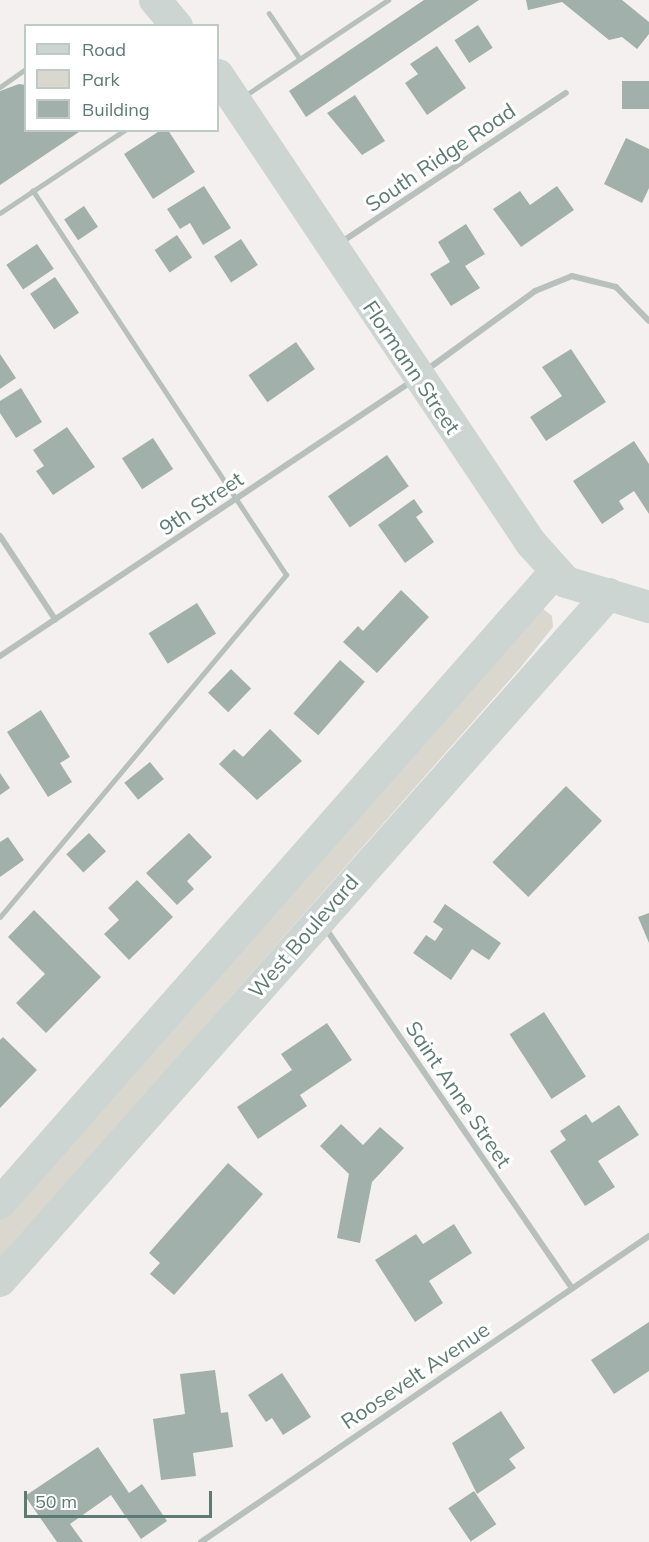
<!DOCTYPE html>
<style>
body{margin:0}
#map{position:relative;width:649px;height:1542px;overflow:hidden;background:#f4f0ef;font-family:Mulish,sans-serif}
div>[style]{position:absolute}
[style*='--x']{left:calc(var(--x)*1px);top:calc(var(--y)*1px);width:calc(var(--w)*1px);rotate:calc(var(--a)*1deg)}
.green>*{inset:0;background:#d9d7ce}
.building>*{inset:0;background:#a1b0ab;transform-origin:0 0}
.lane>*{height:4.5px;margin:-2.25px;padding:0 2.25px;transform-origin:2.25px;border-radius:2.25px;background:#b7c0bd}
.street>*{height:6px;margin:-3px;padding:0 3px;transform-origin:3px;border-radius:3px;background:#b7c0bd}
.secondary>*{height:32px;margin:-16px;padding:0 16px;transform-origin:16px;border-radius:16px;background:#ccd5d2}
span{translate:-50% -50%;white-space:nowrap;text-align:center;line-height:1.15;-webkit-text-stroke:6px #fff;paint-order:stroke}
.street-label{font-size:21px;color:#5e7b73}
.legend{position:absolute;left:24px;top:24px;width:195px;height:108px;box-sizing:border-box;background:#fff;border:2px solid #bfcac7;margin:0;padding:8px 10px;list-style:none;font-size:18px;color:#5e7b73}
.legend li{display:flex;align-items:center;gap:12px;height:30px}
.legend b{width:30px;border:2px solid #bfcac7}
.scale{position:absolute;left:24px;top:1491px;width:188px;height:27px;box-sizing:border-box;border:3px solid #5e7b73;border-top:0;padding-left:8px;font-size:18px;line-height:21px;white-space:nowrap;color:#5e7b73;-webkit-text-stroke:4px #fff;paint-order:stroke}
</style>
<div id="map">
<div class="green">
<div style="clip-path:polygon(542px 608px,552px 616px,553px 627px,521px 667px,0 1259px,0 1215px)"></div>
</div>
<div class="building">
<div style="clip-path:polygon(424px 0,479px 0,306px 117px,289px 91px)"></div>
<div style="clip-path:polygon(526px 0,622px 0,649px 22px,649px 34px,637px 49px,622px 37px,609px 40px,562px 2px,528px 10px)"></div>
<div style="left:478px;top:25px;width:27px;height:28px;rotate:57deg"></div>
<div style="clip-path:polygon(437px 46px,466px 88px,427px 115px,405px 83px,418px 74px,410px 64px)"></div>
<div style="left:622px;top:81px;width:27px;height:28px"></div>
<div style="clip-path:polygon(19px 84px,26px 85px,26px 130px,82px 130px,0 185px,0 91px)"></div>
<div style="clip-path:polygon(355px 95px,385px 141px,362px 155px,327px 113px)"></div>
<div style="clip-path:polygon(161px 130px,168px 130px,195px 172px,153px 199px,124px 154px)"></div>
<div style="clip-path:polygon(626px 138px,649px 149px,649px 188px,642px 203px,604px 184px)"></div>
<div style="clip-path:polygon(204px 186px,231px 228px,203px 245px,190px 223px,180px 229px,167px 209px)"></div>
<div style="clip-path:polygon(557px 186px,574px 210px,521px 247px,493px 209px,520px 191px,530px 205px)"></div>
<div style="left:84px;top:206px;width:25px;height:24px;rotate:56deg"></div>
<div style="clip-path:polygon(466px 224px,485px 254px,465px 266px,480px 288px,451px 306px,430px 274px,450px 262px,438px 242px)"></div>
<div style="left:177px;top:235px;width:27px;height:27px;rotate:56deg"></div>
<div style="left:241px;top:239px;width:31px;height:32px;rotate:57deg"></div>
<div style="left:37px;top:244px;width:30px;height:37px;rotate:56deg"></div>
<div style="left:55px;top:277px;width:43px;height:30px;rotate:56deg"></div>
<div style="left:296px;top:342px;width:33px;height:58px;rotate:55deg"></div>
<div style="clip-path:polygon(571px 349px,606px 402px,546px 441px,530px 417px,562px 396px,542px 367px)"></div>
<div style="clip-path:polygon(0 354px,16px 378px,0 389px)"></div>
<div style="clip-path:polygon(21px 388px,42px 422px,16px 438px,0 413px,0 401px)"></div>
<div style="clip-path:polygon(67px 427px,95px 467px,53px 495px,36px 471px,44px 466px,33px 450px)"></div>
<div style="left:153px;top:438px;width:37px;height:37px;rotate:57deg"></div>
<div style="clip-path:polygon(634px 441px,649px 464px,649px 514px,634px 491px,619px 501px,624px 509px,602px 524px,573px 481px)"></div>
<div style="left:387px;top:455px;width:38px;height:72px;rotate:55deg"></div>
<div style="clip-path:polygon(414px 499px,423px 512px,416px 517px,434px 542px,405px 563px,378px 525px)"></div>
<div style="clip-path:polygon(401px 590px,429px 617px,377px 673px,343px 642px,358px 626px,363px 631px)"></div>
<div style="left:197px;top:603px;width:36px;height:57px;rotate:58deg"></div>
<div style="left:340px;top:660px;width:33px;height:71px;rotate:41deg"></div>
<div style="left:231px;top:669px;width:28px;height:33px;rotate:44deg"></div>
<div style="clip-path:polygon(41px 710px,70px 757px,60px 763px,72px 782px,48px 797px,7px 732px)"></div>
<div style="clip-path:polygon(270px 729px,302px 761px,257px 800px,219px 764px,234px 749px,243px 757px)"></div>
<div style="left:150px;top:762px;width:22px;height:33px;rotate:51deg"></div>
<div style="clip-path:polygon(0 773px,10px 788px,0 795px)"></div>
<div style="left:566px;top:786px;width:50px;height:106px;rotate:44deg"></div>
<div style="left:89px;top:833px;width:25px;height:31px;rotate:47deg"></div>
<div style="clip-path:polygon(189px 833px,212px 857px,187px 881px,194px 889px,177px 905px,146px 873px)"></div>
<div style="clip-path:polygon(8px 837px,24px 860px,0 877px,0 842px)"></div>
<div style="clip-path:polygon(137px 880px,173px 917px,129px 960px,104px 934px,119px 920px,108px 908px)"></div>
<div style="clip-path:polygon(445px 904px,501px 943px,489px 960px,472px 949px,451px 980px,413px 953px,426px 935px,435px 941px,443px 929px,433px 922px)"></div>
<div style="clip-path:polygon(34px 910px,101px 977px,46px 1033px,16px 1003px,45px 974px,8px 937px)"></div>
<div style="clip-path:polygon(649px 913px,649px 943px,638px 917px)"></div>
<div style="left:544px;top:1012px;width:77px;height:41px;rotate:57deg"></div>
<div style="clip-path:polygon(327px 1023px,352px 1060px,300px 1095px,307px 1106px,258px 1139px,237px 1107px,292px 1070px,281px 1054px)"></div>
<div style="clip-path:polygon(3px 1037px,37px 1070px,0 1108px,0 1040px)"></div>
<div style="clip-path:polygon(619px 1105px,639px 1135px,598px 1161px,615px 1187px,585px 1206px,550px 1151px,566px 1140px,560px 1131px,586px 1114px,592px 1123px)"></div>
<div style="clip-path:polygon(341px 1124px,363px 1145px,380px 1127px,404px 1148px,372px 1182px,360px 1243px,337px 1238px,349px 1174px,320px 1146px)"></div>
<div style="clip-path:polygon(228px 1163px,263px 1194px,174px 1295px,150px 1274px,160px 1263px,149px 1253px)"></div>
<div style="clip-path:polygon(454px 1224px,472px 1253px,429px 1281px,443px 1303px,415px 1322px,375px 1260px,416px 1234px,423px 1244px)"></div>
<div style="clip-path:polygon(649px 1322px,649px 1371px,614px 1394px,591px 1360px)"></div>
<div style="clip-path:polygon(215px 1370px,221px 1413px,228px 1412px,233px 1447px,193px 1453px,196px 1476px,161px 1480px,153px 1419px,185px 1414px,180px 1374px)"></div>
<div style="clip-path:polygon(282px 1373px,311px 1417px,283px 1435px,272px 1418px,266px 1422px,248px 1395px)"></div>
<div style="clip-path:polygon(501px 1411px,525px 1448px,509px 1459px,516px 1468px,477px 1494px,452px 1443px)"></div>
<div style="clip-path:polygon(98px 1447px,129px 1493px,142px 1484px,167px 1521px,141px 1539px,111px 1495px,70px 1524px,83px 1542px,57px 1542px,25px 1496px)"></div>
<div style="left:474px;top:1491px;width:40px;height:31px;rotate:56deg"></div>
</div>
<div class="lane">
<div style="--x:269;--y:13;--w:55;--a:56"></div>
<div style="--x:90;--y:26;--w:4;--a:0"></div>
<div style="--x:0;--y:87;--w:32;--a:-35"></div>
<div style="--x:246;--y:95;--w:171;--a:-33.8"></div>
<div style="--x:0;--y:213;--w:150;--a:-33.6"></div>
<div style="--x:0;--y:917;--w:446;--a:-50.1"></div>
<div style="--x:286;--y:575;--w:460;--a:-123.4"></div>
</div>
<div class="street">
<div style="--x:340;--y:243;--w:271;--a:-33.6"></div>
<div style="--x:425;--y:371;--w:136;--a:-36"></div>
<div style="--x:535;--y:291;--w:40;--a:-22"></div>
<div style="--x:572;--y:276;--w:45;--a:14"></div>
<div style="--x:616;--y:287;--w:47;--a:45.9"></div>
<div style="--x:0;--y:536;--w:100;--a:56.5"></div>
<div style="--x:0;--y:656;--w:495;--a:-33.7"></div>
<div style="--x:326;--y:929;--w:435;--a:55.6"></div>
<div style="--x:201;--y:1542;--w:543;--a:-34.33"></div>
</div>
<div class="secondary">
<div style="--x:155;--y:0;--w:34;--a:50"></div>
<div style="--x:218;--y:75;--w:563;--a:56.23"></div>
<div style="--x:531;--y:543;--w:52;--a:48.1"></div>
<div style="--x:566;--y:582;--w:87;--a:16.8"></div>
<div style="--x:0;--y:1203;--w:840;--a:-48.67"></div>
<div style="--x:0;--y:1281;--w:918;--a:-48.44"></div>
</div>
<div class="street-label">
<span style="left:440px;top:157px;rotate:-34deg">South Ridge Road</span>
<span style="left:412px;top:367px;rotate:56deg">Flormann Street</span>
<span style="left:201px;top:503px;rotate:-34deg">9th Street</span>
<span style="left:303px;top:936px;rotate:-49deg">West Boulevard</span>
<span style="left:459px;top:1094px;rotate:56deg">Saint Anne Street</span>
<span style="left:415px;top:1375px;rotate:-34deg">Roosevelt Avenue</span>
</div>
<ul class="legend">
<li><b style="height:8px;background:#ccd5d2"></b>Road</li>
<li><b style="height:16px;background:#d9d7ce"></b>Park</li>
<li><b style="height:16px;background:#a1b0ab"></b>Building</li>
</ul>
<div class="scale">50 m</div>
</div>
